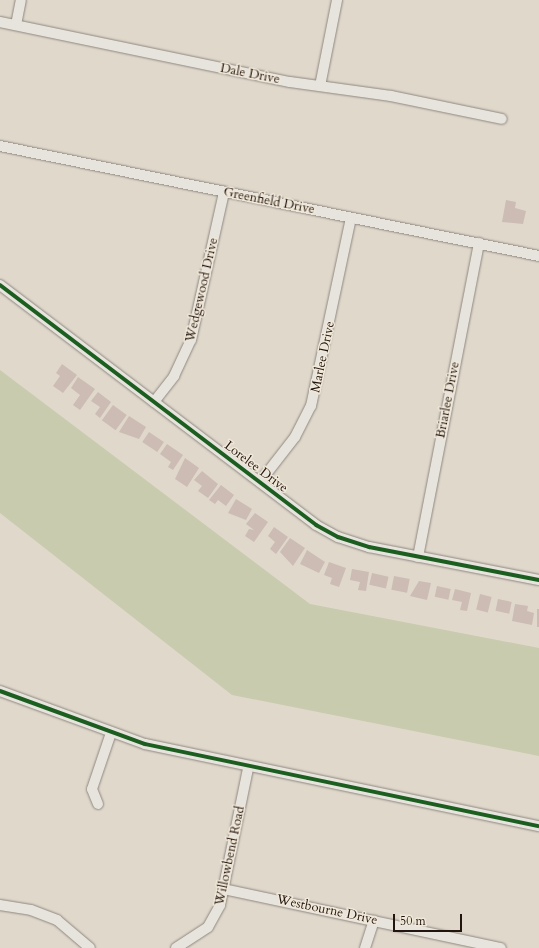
<!DOCTYPE html>
<style>
body{margin:0}
#map{position:relative;width:539px;height:948px;overflow:hidden;background:#e0d8cb;font-family:Cardo,serif}
div>[style]{position:absolute}
[style*='--x']{left:calc(var(--x)*1px);top:calc(var(--y)*1px);width:calc(var(--w)*1px);rotate:calc(var(--a)*1deg)}
.green>*{inset:0;background:#c8cbad}
.building>*{inset:0;background:#ccbcb4;transform-origin:0 0}
.roads{filter:drop-shadow(0 0 1px #8f8880) drop-shadow(0 0 1px #8f8880)}
.street>*{height:10px;margin:-5px;padding:0 5px;transform-origin:5px;border-radius:5px;background:#e7e3dd}
.cycleway>*{height:4px;margin:-2px;padding:0 2px;transform-origin:2px;border-radius:2px;background:#1b5e20}
span{translate:-50% -50%;white-space:nowrap;text-align:center;line-height:1.15;-webkit-text-stroke:3px #f0e8d8;paint-order:stroke}
.street-label{font-size:13px;color:#22140e}
.scale{position:absolute;left:393px;top:914px;width:69px;height:18px;box-sizing:border-box;border:2px solid #22140e;border-top:0;padding-left:5px;font-size:12px;line-height:14px;white-space:nowrap;color:#22140e;-webkit-text-stroke:3px #f0e8d8;paint-order:stroke}
</style>
<div id="map">
<div class="green">
<div style="clip-path:polygon(0 370px,310px 604px,539px 648px,539px 756px,232px 695px,0 513px)"></div>
</div>
<div class="building">
<div style="clip-path:polygon(506px 200px,516px 202px,515px 208px,526px 211px,523px 224px,502px 222px)"></div>
<div style="clip-path:polygon(62px 364px,77px 375px,63px 393px,53px 386px,60px 376px,56px 373px)"></div>
<div style="clip-path:polygon(78px 377px,95px 389px,80px 410px,73px 405px,80px 395px,71px 388px)"></div>
<div style="clip-path:polygon(98px 392px,111px 402px,100px 418px,95px 414px,100px 407px,91px 401px)"></div>
<div style="left:113px;top:405px;width:17px;height:19px;rotate:36deg"></div>
<div style="clip-path:polygon(129px 416px,146px 427px,139px 439px,119px 432px)"></div>
<div style="left:149px;top:432px;width:18px;height:12px;rotate:34deg"></div>
<div style="clip-path:polygon(167px 444px,183px 455px,173px 470px,168px 467px,171px 462px,160px 454px)"></div>
<div style="clip-path:polygon(185px 458px,199px 468px,187px 487px,175px 479px)"></div>
<div style="clip-path:polygon(202px 471px,218px 484px,208px 498px,198px 491px,202px 486px,194px 480px)"></div>
<div style="clip-path:polygon(221px 485px,234px 495px,226px 506px,218px 500px,215px 504px,209px 500px)"></div>
<div style="clip-path:polygon(236px 499px,252px 509px,246px 520px,228px 513px)"></div>
<div style="clip-path:polygon(255px 513px,268px 522px,254px 542px,245px 536px,249px 529px,254px 530px,246px 524px)"></div>
<div style="clip-path:polygon(274px 527px,288px 537px,276px 554px,270px 549px,275px 542px,268px 536px)"></div>
<div style="clip-path:polygon(290px 538px,305px 548px,293px 566px,280px 552px)"></div>
<div style="clip-path:polygon(307px 550px,325px 562px,319px 573px,300px 564px)"></div>
<div style="clip-path:polygon(329px 562px,346px 568px,339px 587px,330px 584px,332px 578px,324px 575px)"></div>
<div style="clip-path:polygon(352px 569px,369px 572px,366px 591px,358px 590px,360px 582px,350px 580px)"></div>
<div style="left:372px;top:573px;width:17px;height:12px;rotate:13deg"></div>
<div style="left:394px;top:576px;width:16px;height:14px;rotate:11deg"></div>
<div style="clip-path:polygon(419px 581px,431px 583px,427px 600px,410px 596px)"></div>
<div style="left:437px;top:586px;width:14px;height:11px;rotate:12deg"></div>
<div style="clip-path:polygon(455px 589px,471px 593px,467px 611px,460px 610px,462px 602px,452px 600px)"></div>
<div style="left:480px;top:594px;width:12px;height:16px;rotate:14deg"></div>
<div style="left:498px;top:599px;width:14px;height:12px;rotate:12deg"></div>
<div style="clip-path:polygon(515px 604px,528px 606px,527px 611px,534px 613px,532px 625px,512px 621px)"></div>
<div style="left:537px;top:609px;width:2px;height:18px"></div>
</div>
<div class="roads">
<div class="street">
<div style="--x:0;--y:22;--w:296;--a:11.7"></div>
<div style="--x:290;--y:82;--w:102;--a:7.9"></div>
<div style="--x:391;--y:96;--w:113;--a:11.7"></div>
<div style="--x:16;--y:25;--w:25;--a:-79"></div>
<div style="--x:320;--y:86;--w:88;--a:-78.8"></div>
<div style="--x:0;--y:146;--w:550;--a:11.53"></div>
<div style="--x:0;--y:285;--w:397;--a:37.2"></div>
<div style="--x:316;--y:525;--w:25;--a:29"></div>
<div style="--x:338;--y:537;--w:33;--a:18"></div>
<div style="--x:369;--y:547;--w:173;--a:11"></div>
<div style="--x:154;--y:402;--w:33;--a:-52"></div>
<div style="--x:174;--y:376;--w:40;--a:-65"></div>
<div style="--x:191;--y:340;--w:152;--a:-77.4"></div>
<div style="--x:260;--y:482;--w:57;--a:-52.1"></div>
<div style="--x:295;--y:437;--w:35;--a:-63"></div>
<div style="--x:311;--y:406;--w:192;--a:-78"></div>
<div style="--x:418;--y:557;--w:320;--a:-79"></div>
<div style="--x:0;--y:691;--w:154;--a:20.1"></div>
<div style="--x:145;--y:744;--w:402;--a:11.8"></div>
<div style="--x:98;--y:804;--w:16;--a:-112"></div>
<div style="--x:92;--y:789;--w:59;--a:-71.3"></div>
<div style="--x:223;--y:889;--w:284;--a:12"></div>
<div style="--x:0;--y:905;--w:31;--a:9"></div>
<div style="--x:31;--y:910;--w:28;--a:21"></div>
<div style="--x:57;--y:920;--w:43;--a:40.3"></div>
<div style="--x:176;--y:948;--w:38;--a:-33"></div>
<div style="--x:208;--y:927;--w:25;--a:-61"></div>
<div style="--x:220;--y:905;--w:140;--a:-78.4"></div>
<div style="--x:365;--y:948;--w:29;--a:-72"></div>
</div>
</div>
<div class="cycleway">
<div style="--x:0;--y:285;--w:397;--a:37.2"></div>
<div style="--x:316;--y:525;--w:25;--a:29"></div>
<div style="--x:338;--y:537;--w:33;--a:18"></div>
<div style="--x:369;--y:547;--w:173;--a:11"></div>
<div style="--x:0;--y:691;--w:154;--a:20.1"></div>
<div style="--x:145;--y:744;--w:402;--a:11.8"></div>
</div>
<div class="street-label">
<span style="left:250px;top:74px;rotate:11deg">Dale Drive</span>
<span style="left:269px;top:201px;rotate:11deg">Greenfield Drive</span>
<span style="left:202px;top:290px;rotate:-77deg">Wedgewood Drive</span>
<span style="left:323px;top:357px;rotate:-78deg">Marlee Drive</span>
<span style="left:448px;top:400px;rotate:-79deg">Briarlee Drive</span>
<span style="left:256px;top:467px;rotate:37deg">Lorelee Drive</span>
<span style="left:230px;top:856px;rotate:-78deg">Willowbend Road</span>
<span style="left:327px;top:910px;rotate:12deg">Westbourne Drive</span>
</div>
<div class="scale">50 m</div>
</div>
